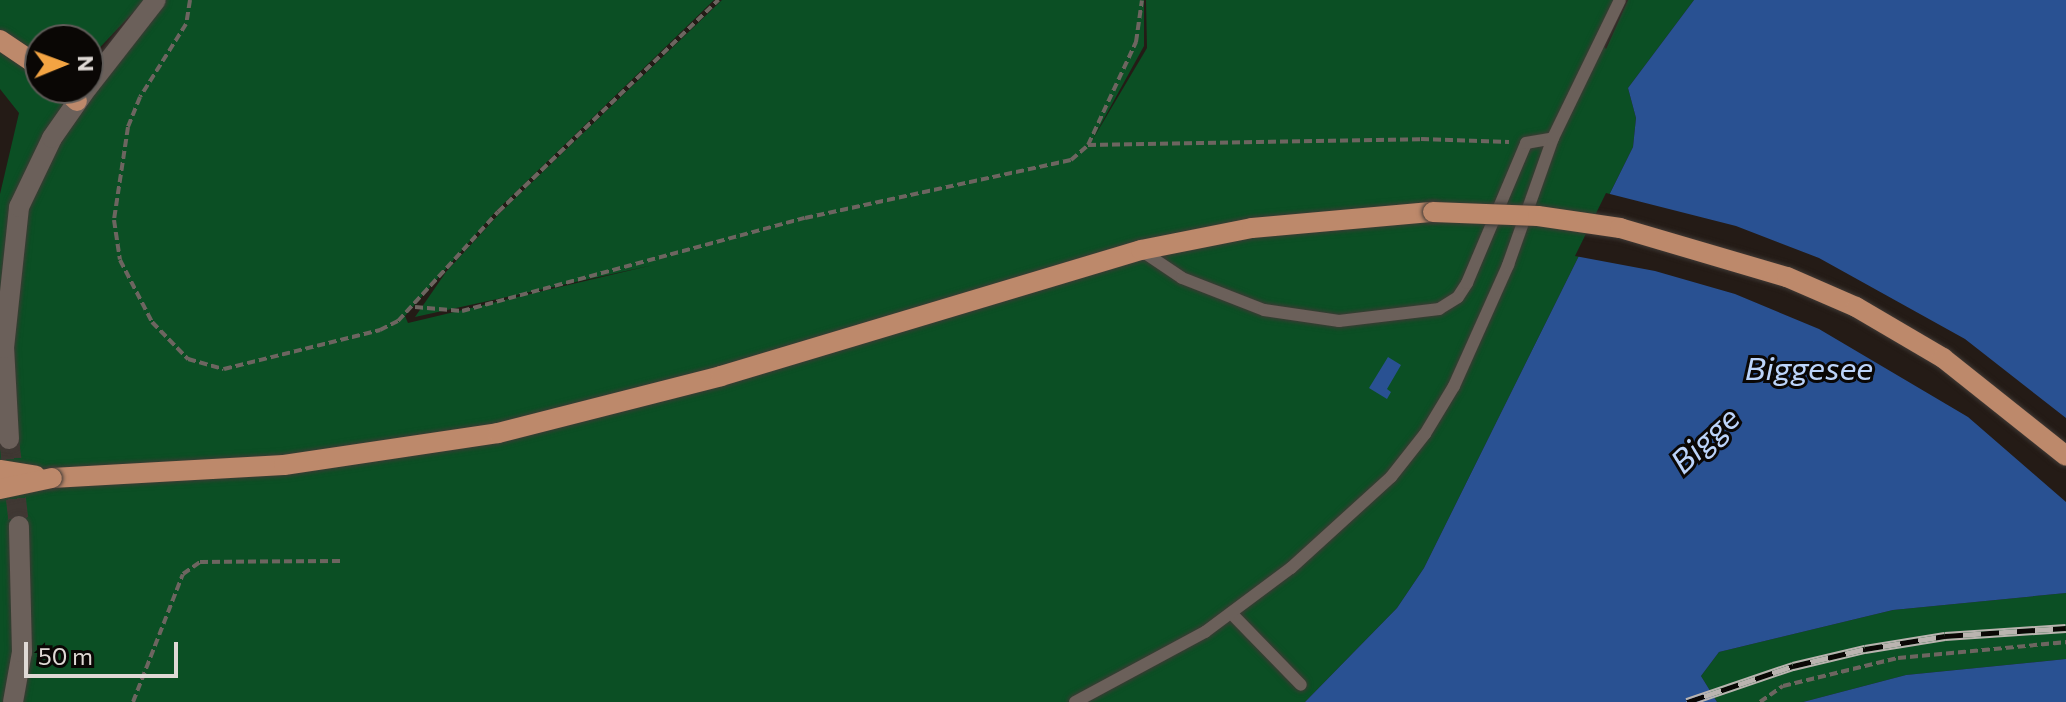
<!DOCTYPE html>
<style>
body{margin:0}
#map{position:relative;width:2066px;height:702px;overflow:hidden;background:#241b16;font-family:Commissioner,sans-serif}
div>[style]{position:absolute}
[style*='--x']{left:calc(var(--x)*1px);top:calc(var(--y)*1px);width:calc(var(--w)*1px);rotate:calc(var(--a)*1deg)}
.green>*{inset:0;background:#0b4f24}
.water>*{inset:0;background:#295192}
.pier>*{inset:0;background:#241b16}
.street-tunnel>*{height:20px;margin-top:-10px;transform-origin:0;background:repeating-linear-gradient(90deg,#403833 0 20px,transparent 0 30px)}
.path>*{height:4px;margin-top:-2px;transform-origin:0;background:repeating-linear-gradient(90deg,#6d6560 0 8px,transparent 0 12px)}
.roads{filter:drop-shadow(0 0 2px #3f3935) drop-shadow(0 0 2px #3f3935)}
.lane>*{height:12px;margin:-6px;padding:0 6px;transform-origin:6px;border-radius:6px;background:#6b605a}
.street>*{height:20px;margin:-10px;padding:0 10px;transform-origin:10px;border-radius:10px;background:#6b605a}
.primary>*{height:20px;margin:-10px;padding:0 10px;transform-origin:10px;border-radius:10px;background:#bd896b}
.rail>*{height:9px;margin-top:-4.5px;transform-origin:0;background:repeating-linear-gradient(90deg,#0a0705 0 18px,#bab4b0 0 36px);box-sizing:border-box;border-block:2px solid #bab4b0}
.bridges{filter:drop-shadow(0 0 2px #3f3935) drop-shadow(0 0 2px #3f3935)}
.primary-bridge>*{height:20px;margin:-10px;padding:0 10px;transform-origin:10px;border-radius:10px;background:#bd896b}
span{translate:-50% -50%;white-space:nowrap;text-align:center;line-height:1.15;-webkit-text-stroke:6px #0a0705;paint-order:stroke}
.water-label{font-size:32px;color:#bcd4fa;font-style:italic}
.north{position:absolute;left:24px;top:24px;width:80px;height:80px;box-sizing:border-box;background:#0a0705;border:2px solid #5f5b58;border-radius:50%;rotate:89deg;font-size:22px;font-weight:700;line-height:32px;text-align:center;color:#dfd9d5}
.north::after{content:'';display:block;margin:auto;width:28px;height:36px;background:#f3a443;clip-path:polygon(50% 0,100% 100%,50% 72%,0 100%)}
.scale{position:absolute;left:24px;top:642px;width:154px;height:36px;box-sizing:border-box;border:4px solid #dfd9d5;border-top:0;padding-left:10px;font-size:24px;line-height:28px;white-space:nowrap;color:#dfd9d5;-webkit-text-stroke:6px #0a0705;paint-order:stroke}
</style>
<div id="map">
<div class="green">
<div style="clip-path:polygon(0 0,145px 0,88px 60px,88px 40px,40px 40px,40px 88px,69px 88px,78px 96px,165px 0,714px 0,496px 211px,405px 316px,408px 323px,653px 265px,415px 317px,446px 272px,500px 213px,722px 0,1144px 0,1144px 46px,1090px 144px,1147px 48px,1146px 0,1618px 0,1601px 43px,1606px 49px,1628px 0,1694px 0,1628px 88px,1636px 118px,1633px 147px,1424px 568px,1397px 608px,1305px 702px,0 702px,0 194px,19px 113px,0 89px)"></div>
<div style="clip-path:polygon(2066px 593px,2066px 659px,1906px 675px,1803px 702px,1717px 702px,1701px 676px,1719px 652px,1893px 610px)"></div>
</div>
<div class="water">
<div style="clip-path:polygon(1694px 0,2066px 0,2066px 593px,1893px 610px,1719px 652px,1701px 676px,1717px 702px,1305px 702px,1397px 608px,1424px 568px,1633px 147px,1636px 118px,1628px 88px)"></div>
<div style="clip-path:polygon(1388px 357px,1401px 365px,1387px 389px,1391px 392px,1387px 399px,1369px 388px)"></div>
<div style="clip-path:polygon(2066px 659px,2066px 702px,1803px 702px,1906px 675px)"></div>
</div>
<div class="pier">
<div style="clip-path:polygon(1606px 193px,1736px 226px,1819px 258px,1965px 339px,2066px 418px,2066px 502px,1968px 417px,1819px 329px,1735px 294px,1655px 271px,1575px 256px)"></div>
</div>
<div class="street-tunnel">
<div style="--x:9;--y:439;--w:88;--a:83.4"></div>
</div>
<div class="path">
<div style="--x:190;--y:0;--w:24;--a:99"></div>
<div style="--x:186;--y:24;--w:86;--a:122.2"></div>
<div style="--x:140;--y:97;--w:32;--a:112"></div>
<div style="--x:128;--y:127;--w:94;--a:98.6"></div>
<div style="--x:114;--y:220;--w:40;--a:81.5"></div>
<div style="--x:120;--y:260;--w:70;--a:62.7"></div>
<div style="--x:152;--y:322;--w:52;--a:45.8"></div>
<div style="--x:188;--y:359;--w:37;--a:16"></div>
<div style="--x:224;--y:369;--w:161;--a:-14"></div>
<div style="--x:380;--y:330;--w:20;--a:-27"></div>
<div style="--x:398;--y:321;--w:148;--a:-47.5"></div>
<div style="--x:498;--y:212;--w:306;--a:-43.9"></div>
<div style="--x:1088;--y:145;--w:333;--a:-1"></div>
<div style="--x:1421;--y:139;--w:88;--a:2"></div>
<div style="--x:415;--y:307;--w:47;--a:4.9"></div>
<div style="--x:462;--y:311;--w:355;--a:-15.2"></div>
<div style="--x:805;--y:218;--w:272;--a:-12.3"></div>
<div style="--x:1071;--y:160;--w:23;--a:-41"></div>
<div style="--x:1088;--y:145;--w:114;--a:-65"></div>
<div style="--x:1136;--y:42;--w:42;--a:-81.9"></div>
<div style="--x:133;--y:702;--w:137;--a:-68.7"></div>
<div style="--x:183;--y:574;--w:21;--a:-35"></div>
<div style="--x:200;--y:562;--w:142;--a:-0.4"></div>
<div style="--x:1760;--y:702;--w:28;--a:-35"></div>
<div style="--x:1783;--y:686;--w:118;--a:-13.7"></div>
<div style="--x:1898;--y:658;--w:169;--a:-5.4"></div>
</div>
<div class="roads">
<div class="lane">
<div style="--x:1142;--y:251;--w:48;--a:34"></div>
<div style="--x:1182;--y:278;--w:88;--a:21.3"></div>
<div style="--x:1264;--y:310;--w:76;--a:8.3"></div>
<div style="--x:1339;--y:321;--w:101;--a:-6.8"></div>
<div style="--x:1439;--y:309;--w:22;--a:-32"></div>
<div style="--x:1458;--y:297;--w:17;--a:-57"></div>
<div style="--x:1467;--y:283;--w:152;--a:-67.1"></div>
<div style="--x:1526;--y:143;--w:27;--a:-10"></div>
<div style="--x:1231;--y:613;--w:100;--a:45.8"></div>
<div style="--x:1075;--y:702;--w:148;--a:-28.3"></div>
<div style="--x:1205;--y:632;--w:107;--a:-36.7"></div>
<div style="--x:1291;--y:568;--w:135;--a:-42.3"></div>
<div style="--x:1391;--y:477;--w:55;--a:-51.7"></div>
<div style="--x:1425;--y:434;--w:56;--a:-58.9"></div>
<div style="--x:1454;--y:386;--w:133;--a:-65.9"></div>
<div style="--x:1508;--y:265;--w:135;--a:-70.5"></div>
<div style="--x:1553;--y:138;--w:153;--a:-64.1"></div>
</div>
<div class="street">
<div style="--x:88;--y:87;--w:110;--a:-52"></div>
<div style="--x:9;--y:439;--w:91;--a:-93.1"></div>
<div style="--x:4;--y:348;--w:142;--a:-83.9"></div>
<div style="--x:19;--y:207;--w:76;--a:-64.4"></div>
<div style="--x:52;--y:138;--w:61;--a:-55"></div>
<div style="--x:13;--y:702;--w:51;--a:-79.8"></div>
<div style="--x:22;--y:652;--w:126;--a:-91.4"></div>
</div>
<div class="primary">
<div style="--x:0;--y:40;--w:48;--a:34"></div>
<div style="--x:63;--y:88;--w:19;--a:43"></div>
<div style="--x:52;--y:478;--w:232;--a:-3.2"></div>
<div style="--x:284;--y:465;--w:216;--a:-8.5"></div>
<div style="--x:498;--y:433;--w:230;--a:-14.3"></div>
<div style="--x:721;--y:376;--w:438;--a:-16.7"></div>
<div style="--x:1141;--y:250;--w:113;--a:-11.2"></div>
<div style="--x:1252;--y:228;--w:182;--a:-5.1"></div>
</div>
</div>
<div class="rail">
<div style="--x:1687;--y:702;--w:112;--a:-18.8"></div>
<div style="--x:1793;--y:666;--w:74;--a:-13.3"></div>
<div style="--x:1865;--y:649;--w:81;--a:-9.2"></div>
<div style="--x:1945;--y:636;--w:121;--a:-3.8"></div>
</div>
<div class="bridges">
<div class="primary-bridge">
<div style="--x:1433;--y:212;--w:105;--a:2.2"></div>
<div style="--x:1538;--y:216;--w:83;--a:8.3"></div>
<div style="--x:1620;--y:228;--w:174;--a:16.4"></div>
<div style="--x:1787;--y:277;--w:75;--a:23.5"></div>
<div style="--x:1856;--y:307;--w:101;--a:30.4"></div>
<div style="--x:1943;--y:358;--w:157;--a:38.5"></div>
<div style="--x:0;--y:470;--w:36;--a:9"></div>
<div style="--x:0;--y:489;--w:53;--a:-11.9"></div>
</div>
</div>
<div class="water-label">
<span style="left:1809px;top:367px">Biggesee</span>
<span style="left:1704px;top:439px;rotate:-43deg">Bigge</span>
</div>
<div class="north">N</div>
<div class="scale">50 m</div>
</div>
